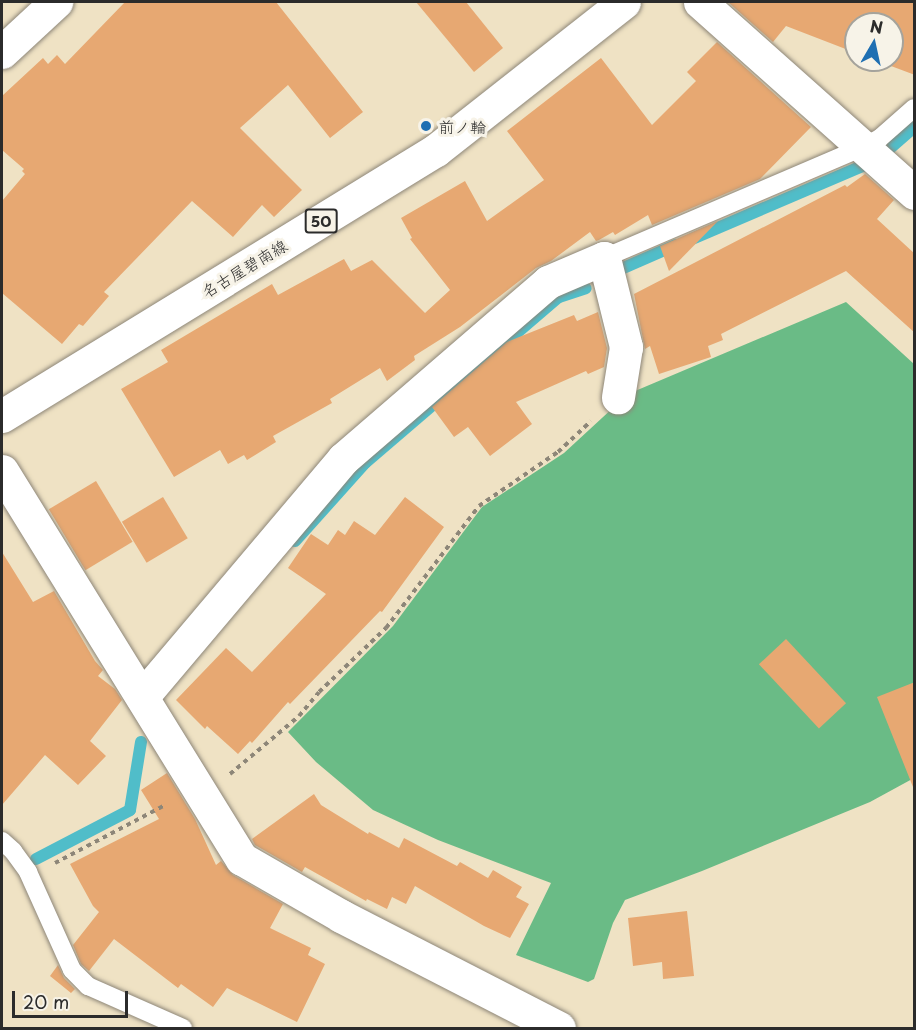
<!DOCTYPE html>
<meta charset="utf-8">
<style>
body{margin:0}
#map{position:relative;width:916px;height:1030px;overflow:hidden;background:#efe2c4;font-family:"Playpen Sans","Klee One",sans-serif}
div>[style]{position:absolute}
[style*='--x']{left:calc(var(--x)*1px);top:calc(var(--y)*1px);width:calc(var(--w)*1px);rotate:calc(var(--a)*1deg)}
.forest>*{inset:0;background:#6abb86}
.stream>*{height:12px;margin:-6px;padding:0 6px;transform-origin:6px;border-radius:6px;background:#50bdc9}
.building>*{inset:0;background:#e7a872;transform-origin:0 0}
.path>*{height:4px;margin-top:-2px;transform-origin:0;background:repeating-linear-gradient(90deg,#8d8678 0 4.5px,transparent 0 9px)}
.roads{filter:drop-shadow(0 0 2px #8d8678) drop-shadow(0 0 2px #8d8678)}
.lane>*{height:18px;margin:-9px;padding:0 9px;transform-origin:9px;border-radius:9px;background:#fff}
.street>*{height:33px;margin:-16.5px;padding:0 16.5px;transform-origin:16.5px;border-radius:16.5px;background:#fff}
.primary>*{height:33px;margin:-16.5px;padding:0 16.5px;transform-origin:16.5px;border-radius:16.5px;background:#fff}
.dots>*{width:16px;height:16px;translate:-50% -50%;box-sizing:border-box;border:3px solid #f7f3e8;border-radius:50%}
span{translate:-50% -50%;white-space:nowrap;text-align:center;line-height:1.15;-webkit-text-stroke:6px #f7f3e8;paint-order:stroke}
.shield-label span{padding:2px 4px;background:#f7f3e8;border:2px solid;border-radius:4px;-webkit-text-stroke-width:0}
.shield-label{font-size:15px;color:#2b2b2b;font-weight:700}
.poi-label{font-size:16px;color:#2b2b2b}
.left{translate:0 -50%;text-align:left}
.street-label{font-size:16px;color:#2b2b2b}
.frame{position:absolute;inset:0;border:3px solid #2b2b2b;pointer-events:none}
.north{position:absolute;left:844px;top:12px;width:60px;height:60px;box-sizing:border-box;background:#f7f3e8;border:2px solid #a5a39c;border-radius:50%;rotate:9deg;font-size:16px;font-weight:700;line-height:24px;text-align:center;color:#2b2b2b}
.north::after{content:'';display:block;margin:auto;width:21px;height:27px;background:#1f6fb2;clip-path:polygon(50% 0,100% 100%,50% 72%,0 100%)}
.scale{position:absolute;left:12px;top:991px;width:116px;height:27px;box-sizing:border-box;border:3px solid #2b2b2b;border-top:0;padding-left:8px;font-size:18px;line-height:21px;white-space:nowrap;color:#2b2b2b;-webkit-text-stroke:4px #f7f3e8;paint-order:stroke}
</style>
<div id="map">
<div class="forest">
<div style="clip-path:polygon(846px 302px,914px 364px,914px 778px,870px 802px,702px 871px,625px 900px,613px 923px,594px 979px,588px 982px,516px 955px,551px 883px,438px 840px,373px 810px,316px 762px,288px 732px,393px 626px,482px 507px,564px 453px,628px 394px)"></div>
</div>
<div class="stream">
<div style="--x:888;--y:150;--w:35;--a:-41"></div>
<div style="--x:692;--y:239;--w:185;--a:-23.2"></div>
<div style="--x:621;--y:269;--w:60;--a:-23.6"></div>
<div style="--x:295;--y:541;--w:105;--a:-48.1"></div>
<div style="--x:365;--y:463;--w:255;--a:-40.6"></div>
<div style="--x:559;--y:297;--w:28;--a:-18"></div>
<div style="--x:36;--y:859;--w:106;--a:-27.5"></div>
<div style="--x:130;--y:810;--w:69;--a:-80.8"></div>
</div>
<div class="building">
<div style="clip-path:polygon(125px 2px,276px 2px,363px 112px,330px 138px,288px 85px,240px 128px,302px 190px,274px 217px,262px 205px,233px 237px,192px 201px,104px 292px,109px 296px,83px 326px,79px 324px,62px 344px,2px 293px,2px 201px,25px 174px,22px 171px,24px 169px,2px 150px,2px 96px,43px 58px,48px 64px,57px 55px,65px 64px)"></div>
<div style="clip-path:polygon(416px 2px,466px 2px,503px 48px,474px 72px)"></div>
<div style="clip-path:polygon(728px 2px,915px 2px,915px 75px,875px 60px,892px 60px,892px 24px,856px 24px,856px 53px,786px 26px,773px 42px)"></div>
<div style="clip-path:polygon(717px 42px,811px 127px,760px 179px,652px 225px,648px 215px,615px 235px,613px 232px,599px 240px,596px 241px,590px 232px,551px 261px,536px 268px,460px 327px,414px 356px,415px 360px,387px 381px,380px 368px,330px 399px,332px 403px,273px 436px,276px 442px,247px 460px,244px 455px,228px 464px,220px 450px,174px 477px,121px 389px,168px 362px,161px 350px,272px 284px,278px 295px,344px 259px,351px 271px,372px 260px,425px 313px,450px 290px,410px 239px,412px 238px,401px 218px,465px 181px,487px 221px,544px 180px,507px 131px,601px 58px,652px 125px,696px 81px,687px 72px)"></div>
<div style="clip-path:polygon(865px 174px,894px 200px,877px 219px,915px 254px,915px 333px,846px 271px,721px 334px,723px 340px,708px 346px,711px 357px,659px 374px,650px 346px,645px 349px,634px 294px,845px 185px,847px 187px)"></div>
<div style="clip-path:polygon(718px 221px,669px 271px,660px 246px)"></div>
<div style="clip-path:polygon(598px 312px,607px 348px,604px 367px,588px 374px,586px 371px,516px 402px,532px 424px,490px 456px,468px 427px,454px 437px,432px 407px,507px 342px,574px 315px,577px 321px)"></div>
<div style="left:96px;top:481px;width:71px;height:55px;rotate:59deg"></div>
<div style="left:163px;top:497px;width:48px;height:48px;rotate:59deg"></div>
<div style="clip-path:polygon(405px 497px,444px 527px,382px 612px,380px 611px,290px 704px,288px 702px,252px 743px,250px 741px,238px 754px,207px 726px,205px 729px,176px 700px,226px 648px,252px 672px,326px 594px,288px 568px,311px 534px,328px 545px,338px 530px,345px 535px,354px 521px,375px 535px)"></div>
<div style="clip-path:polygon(2px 552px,33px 602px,54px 591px,95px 661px,103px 670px,98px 676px,115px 689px,122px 700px,90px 741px,106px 756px,78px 785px,45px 755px,2px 805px)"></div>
<div style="left:786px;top:639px;width:88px;height:37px;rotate:47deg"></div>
<div style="clip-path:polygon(915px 682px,915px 787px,913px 787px,877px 697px)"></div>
<div style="clip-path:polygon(167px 773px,195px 819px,216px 865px,221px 861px,233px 875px,283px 904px,270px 928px,311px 948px,308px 955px,325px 964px,297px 1022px,227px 988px,213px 1007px,181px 984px,178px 988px,114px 939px,89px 971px,81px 964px,73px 945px,99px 912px,93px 906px,70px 864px,159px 819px,141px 790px)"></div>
<div style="clip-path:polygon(314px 794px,321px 805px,368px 834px,369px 832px,399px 848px,404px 838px,457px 866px,460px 862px,488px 878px,493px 870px,522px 887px,516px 897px,529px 904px,510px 938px,484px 926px,415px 886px,406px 904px,392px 897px,387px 909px,367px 899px,366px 901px,305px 867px,302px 872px,255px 845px,252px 839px)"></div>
<div style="clip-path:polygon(687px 911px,694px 976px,663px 979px,662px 962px,633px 966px,628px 918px)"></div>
<div style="clip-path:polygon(58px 965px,64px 978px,75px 989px,71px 993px,50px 976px)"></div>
</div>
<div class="path">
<div style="--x:230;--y:774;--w:90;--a:-40"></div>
<div style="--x:299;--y:716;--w:31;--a:-50"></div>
<div style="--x:319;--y:692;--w:93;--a:-43.7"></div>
<div style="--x:386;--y:628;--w:153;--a:-52.7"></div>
<div style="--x:479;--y:506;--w:96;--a:-34.4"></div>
<div style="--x:558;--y:452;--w:45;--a:-43.2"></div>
<div style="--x:55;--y:863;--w:124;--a:-27.8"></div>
</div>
<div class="roads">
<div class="lane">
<div style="--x:604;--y:258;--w:282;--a:-23.2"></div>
<div style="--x:863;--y:147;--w:19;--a:-28"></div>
<div style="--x:880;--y:138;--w:45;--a:-41.4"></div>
<div style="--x:2;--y:841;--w:15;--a:42"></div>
<div style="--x:13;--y:851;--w:26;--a:54"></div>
<div style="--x:28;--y:872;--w:107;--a:65.8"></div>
<div style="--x:72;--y:970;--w:23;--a:45"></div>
<div style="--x:88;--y:986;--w:104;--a:23.9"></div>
</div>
<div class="street">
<div style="--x:700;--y:2;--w:287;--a:41.7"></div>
<div style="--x:2;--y:52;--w:74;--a:-42.8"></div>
<div style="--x:2;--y:471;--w:456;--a:58.3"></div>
<div style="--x:242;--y:859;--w:114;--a:29.9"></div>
<div style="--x:341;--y:916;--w:245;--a:27.2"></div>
<div style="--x:142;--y:697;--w:312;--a:-49.8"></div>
<div style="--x:343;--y:459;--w:271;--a:-40.8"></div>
<div style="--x:548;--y:282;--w:61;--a:-23.2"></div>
<div style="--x:604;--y:258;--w:92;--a:76.1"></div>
<div style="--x:626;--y:347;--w:51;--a:99.1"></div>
</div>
<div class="primary">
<div style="--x:2;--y:416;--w:509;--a:-31.5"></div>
<div style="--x:436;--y:150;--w:239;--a:-38.2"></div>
</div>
</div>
<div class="dots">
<div style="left:426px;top:126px;background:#1f6fb2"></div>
</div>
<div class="shield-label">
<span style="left:321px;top:221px">50</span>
</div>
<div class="poi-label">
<span class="left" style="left:438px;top:126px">前ノ輪</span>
</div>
<div class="street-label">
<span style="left:244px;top:268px;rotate:-31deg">名古屋碧南線</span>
</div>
<div class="frame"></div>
<div class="north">N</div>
<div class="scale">20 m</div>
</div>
